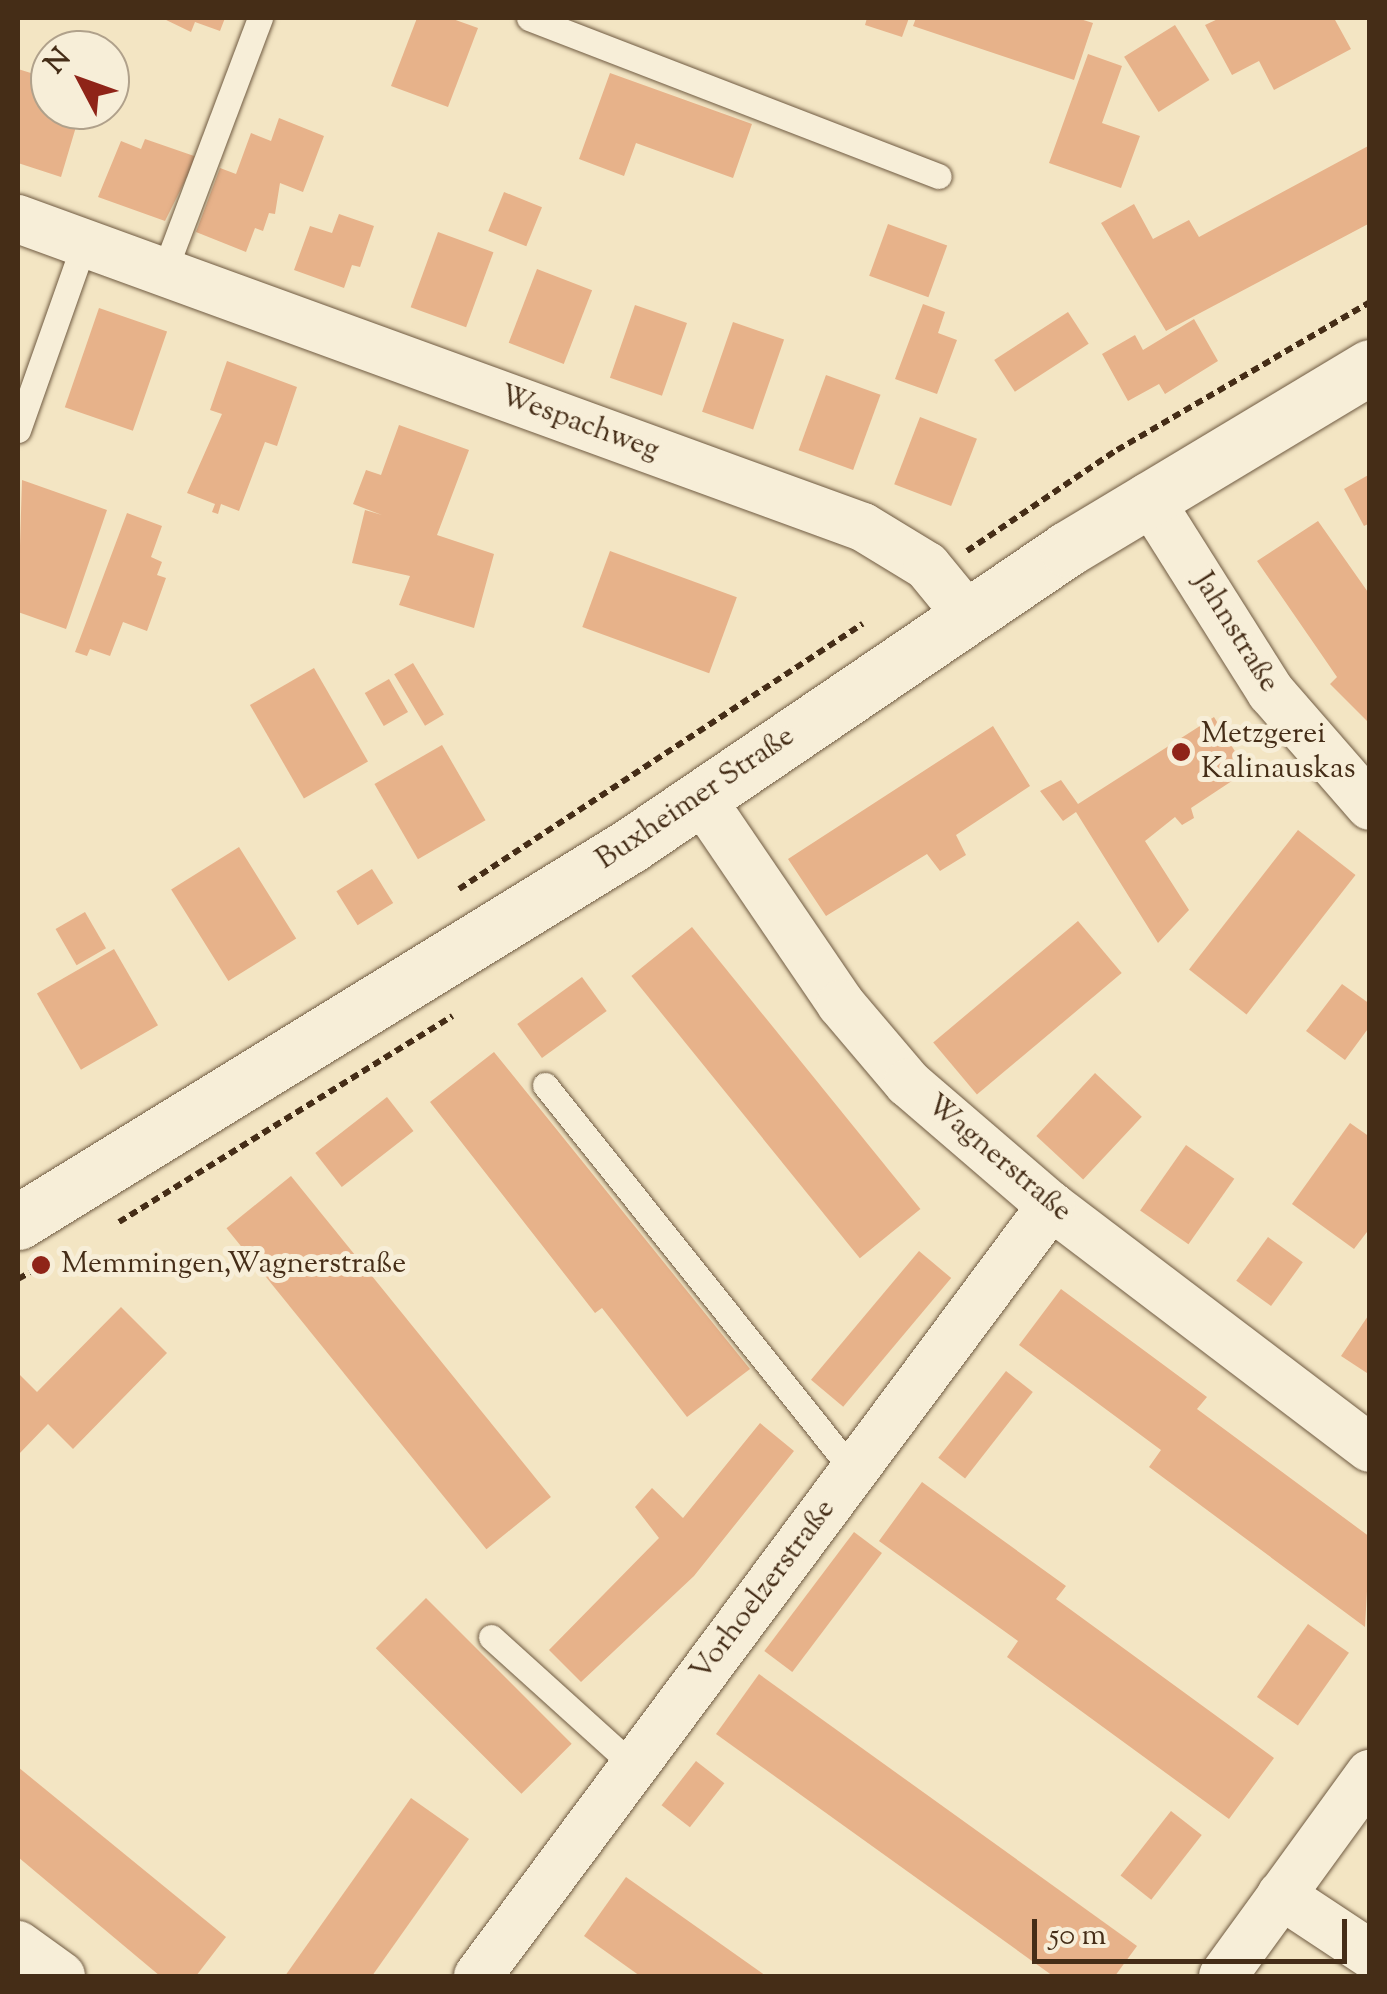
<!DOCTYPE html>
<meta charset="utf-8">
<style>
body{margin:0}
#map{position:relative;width:1387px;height:1994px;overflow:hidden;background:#f3e5c3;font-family:"Sorts Mill Goudy",serif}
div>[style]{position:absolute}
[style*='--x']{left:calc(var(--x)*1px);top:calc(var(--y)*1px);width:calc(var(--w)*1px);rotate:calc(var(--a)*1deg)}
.building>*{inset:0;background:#e7b28a;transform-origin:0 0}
.path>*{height:6px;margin-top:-3px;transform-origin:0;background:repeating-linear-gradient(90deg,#452d17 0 8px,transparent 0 13px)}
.roads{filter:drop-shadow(0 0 2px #705b42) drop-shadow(0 0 2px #705b42)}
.service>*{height:25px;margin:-12.5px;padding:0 12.5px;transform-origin:12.5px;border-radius:12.5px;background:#f7eed8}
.minor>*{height:48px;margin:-24px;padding:0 24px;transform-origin:24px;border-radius:24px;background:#f7eed8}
.secondary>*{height:55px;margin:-27.5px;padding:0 27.5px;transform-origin:27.5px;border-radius:27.5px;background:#f7eed8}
.dots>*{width:28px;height:28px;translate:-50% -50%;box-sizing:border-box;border:5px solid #f7eed8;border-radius:50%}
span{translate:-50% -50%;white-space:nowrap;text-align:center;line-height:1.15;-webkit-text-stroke:10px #f7eed8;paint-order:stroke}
.street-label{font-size:30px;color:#452d17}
.poi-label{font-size:30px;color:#452d17}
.left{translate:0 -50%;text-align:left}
.frame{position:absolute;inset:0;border:20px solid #452d17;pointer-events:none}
.north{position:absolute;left:30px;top:30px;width:100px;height:100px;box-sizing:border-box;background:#f7eed8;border:2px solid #b0a18b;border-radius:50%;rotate:311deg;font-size:28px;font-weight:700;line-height:40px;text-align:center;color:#452d17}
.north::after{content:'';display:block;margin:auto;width:35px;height:45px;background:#8f2418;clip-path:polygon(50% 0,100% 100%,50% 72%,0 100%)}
.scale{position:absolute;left:1032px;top:1919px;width:315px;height:45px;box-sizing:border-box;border:5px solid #452d17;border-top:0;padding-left:12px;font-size:30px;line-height:35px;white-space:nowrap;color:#452d17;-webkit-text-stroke:8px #f7eed8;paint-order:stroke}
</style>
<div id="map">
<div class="building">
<div style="clip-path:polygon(162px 18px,225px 18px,220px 31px,195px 22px,191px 32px)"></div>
<div style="clip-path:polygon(417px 18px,450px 18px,478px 28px,448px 107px,391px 86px)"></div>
<div style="clip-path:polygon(867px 18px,909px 18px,902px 37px,865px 25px)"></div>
<div style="clip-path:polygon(916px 18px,1077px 18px,1093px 23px,1074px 80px,913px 26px)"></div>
<div style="clip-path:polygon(1220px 18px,1334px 18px,1351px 49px,1274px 90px,1259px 61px,1232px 75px,1205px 25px)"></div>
<div style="left:1175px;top:25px;width:65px;height:60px;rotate:58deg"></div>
<div style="clip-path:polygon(1088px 54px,1122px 66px,1102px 123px,1140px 136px,1121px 188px,1049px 163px)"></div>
<div style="clip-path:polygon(18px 69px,50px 79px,50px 110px,81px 110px,61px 177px,18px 163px)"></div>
<div style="clip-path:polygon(610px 73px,752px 124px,733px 178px,636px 143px,624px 176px,579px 159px)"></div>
<div style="clip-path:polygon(279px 118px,324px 136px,303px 192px,280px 183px,275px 214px,269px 213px,263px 231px,255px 228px,246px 252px,196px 232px,220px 168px,236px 174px,251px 133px,271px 141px)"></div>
<div style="clip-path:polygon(145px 139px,197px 157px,165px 221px,98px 197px,121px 141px,141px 149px)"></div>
<div style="clip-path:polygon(1370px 145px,1370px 223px,1166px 331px,1101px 223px,1134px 204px,1153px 239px,1189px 220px,1199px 237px)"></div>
<div style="left:504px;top:192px;width:41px;height:42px;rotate:22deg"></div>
<div style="clip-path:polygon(339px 214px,374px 226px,360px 267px,352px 265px,344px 288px,294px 270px,310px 226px,332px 233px)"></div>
<div style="left:888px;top:224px;width:63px;height:55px;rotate:20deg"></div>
<div style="left:438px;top:232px;width:59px;height:80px;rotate:20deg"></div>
<div style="left:537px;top:269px;width:59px;height:79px;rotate:21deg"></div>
<div style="clip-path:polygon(923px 304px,945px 312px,938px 333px,957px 340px,937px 394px,895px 379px)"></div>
<div style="left:635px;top:305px;width:55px;height:77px;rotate:19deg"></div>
<div style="left:99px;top:308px;width:72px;height:105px;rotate:19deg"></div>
<div style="left:1068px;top:312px;width:38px;height:88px;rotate:57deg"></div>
<div style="clip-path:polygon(1194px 319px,1218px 361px,1165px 394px,1159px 384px,1128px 401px,1102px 354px,1135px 335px,1143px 350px)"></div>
<div style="left:733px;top:322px;width:54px;height:95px;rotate:19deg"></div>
<div style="clip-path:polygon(227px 361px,297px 387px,277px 446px,265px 442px,239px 511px,221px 504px,218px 514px,212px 512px,215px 504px,187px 493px,222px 414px,210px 410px)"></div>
<div style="left:826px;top:375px;width:58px;height:80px;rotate:20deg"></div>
<div style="left:920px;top:417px;width:61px;height:72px;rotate:21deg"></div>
<div style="clip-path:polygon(399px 425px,469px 450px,437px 535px,494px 554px,474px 628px,399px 605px,410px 576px,352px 563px,365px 510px,382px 515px,353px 504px,366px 470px,381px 475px)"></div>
<div style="clip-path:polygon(1370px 474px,1370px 523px,1364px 526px,1344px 489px)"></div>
<div style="clip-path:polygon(22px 480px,107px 510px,66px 629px,18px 612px)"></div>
<div style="clip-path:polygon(127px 513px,162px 526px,151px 557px,162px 562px,157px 575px,166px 578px,147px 631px,123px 622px,110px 656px,90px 649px,87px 656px,75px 652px)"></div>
<div style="clip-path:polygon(1318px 521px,1370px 595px,1370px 724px,1330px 684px,1337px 677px,1257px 561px)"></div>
<div style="left:610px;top:551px;width:135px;height:81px;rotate:20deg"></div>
<div style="left:413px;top:663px;width:60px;height:22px;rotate:59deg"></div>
<div style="left:314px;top:668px;width:108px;height:74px;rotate:60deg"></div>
<div style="left:389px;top:679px;width:38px;height:28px;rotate:60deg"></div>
<div style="clip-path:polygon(1214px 717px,1247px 771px,1191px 808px,1194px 818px,1182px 825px,1175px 817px,1145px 841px,1189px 910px,1158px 943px,1076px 812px,1063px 821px,1040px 791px,1061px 780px,1078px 804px)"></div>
<div style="clip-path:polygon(993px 726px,1030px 786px,956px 835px,966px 855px,940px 871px,927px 854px,826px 916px,788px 859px)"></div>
<div style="left:442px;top:745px;width:87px;height:78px;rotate:60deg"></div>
<div style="left:1298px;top:830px;width:73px;height:177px;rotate:38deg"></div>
<div style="left:239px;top:847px;width:108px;height:80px;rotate:58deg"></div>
<div style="left:372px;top:869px;width:40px;height:42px;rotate:58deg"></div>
<div style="left:85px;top:912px;width:42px;height:34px;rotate:60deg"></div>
<div style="left:1078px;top:921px;width:68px;height:189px;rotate:50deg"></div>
<div style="left:692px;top:927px;width:363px;height:78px;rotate:51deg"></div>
<div style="left:114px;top:949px;width:88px;height:89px;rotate:60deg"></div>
<div style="left:582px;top:977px;width:42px;height:80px;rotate:54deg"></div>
<div style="clip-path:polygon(1342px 984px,1370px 1004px,1370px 1026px,1345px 1060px,1306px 1031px)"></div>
<div style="clip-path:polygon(494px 1052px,750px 1369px,687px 1417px,602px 1308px,595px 1313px,430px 1102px)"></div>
<div style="left:1095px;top:1073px;width:64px;height:86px;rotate:43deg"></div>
<div style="left:387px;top:1097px;width:43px;height:91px;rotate:52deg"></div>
<div style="clip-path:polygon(1350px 1123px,1370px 1137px,1370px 1228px,1354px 1249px,1292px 1204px)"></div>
<div style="left:1186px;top:1145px;width:59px;height:80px;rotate:35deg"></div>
<div style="left:291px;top:1176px;width:413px;height:83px;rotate:51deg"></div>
<div style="left:1268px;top:1237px;width:43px;height:54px;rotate:36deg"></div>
<div style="left:919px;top:1251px;width:42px;height:168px;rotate:40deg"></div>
<div style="clip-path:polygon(1061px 1289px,1207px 1397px,1197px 1409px,1370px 1537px,1365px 1627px,1149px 1467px,1161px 1450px,1019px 1345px)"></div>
<div style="clip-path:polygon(121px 1307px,167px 1353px,73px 1449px,48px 1424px,18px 1455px,18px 1373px,37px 1392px)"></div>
<div style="clip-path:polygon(1370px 1313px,1370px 1375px,1341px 1356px)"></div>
<div style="left:1006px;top:1371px;width:34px;height:110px;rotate:38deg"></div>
<div style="clip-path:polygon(760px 1423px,794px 1451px,694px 1576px,581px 1682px,549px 1650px,659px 1538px,635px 1507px,652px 1488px,683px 1518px)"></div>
<div style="clip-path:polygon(922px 1482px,1066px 1586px,1056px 1599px,1274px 1758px,1229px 1819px,1007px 1657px,1018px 1641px,879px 1541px)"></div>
<div style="left:854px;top:1532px;width:35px;height:149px;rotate:37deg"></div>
<div style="left:426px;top:1598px;width:206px;height:71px;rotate:45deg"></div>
<div style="left:1308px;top:1624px;width:50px;height:89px;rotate:35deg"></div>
<div style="clip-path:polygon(759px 1674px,1137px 1946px,1115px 1976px,1053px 1976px,716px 1734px)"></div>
<div style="left:696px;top:1761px;width:36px;height:56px;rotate:38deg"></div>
<div style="clip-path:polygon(18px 1767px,226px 1937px,196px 1976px,160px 1976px,18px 1857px)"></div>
<div style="clip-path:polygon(411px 1798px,469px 1839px,372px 1976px,285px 1976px)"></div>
<div style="left:1171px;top:1811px;width:39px;height:82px;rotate:38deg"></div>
<div style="clip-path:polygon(626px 1877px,766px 1976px,640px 1976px,584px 1936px)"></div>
</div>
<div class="path">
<div style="--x:967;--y:551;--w:181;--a:-34"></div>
<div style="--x:1117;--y:450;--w:293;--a:-30.3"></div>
<div style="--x:459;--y:889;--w:483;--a:-33.3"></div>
<div style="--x:119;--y:1222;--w:392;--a:-31.7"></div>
<div style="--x:18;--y:1279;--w:18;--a:-29"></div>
</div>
<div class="roads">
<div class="service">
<div style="--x:529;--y:18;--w:439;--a:21.1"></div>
<div style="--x:164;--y:272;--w:272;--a:-69.3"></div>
<div style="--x:18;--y:430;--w:197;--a:-70.5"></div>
<div style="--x:545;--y:1085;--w:494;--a:51.4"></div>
<div style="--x:491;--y:1637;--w:193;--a:42.1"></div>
</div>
<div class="minor">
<div style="--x:18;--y:219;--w:899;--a:20.03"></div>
<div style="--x:863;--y:527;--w:75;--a:31.4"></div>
<div style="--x:927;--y:566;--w:65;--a:50.6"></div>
<div style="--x:1148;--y:497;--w:231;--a:57.8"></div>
<div style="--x:1271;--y:692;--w:151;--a:49"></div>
<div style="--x:701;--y:798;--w:249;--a:55.8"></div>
<div style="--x:841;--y:1004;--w:104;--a:49.7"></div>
<div style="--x:908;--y:1083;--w:189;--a:40.7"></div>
<div style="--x:1051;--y:1206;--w:400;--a:37.2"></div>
<div style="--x:1281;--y:1895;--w:107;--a:33.5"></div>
<div style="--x:18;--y:1945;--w:53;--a:35.8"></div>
<div style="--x:478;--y:1976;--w:960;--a:-53.35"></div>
<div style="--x:1223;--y:1976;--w:250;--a:-54"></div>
</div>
<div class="secondary">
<div style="--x:18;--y:1222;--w:720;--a:-31.59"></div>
<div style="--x:631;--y:845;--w:527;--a:-34.17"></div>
<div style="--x:1067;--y:549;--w:353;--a:-31"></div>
</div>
</div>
<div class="dots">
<div style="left:1181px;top:752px;background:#8f2418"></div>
<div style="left:41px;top:1265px;background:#8f2418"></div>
</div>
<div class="street-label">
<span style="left:579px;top:424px;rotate:20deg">Wespachweg</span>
<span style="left:1235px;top:633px;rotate:58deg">Jahnstraße</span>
<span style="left:696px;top:799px;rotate:-34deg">Buxheimer Straße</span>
<span style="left:998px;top:1159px;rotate:40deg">Wagnerstraße</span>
<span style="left:764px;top:1591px;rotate:-53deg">Vorhoelzerstraße</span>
</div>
<div class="poi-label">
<span class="left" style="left:1201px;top:752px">Metzgerei<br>Kalinauskas</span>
<span class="left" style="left:61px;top:1265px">Memmingen,Wagnerstraße</span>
</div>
<div class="frame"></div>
<div class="north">N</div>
<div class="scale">50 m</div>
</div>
